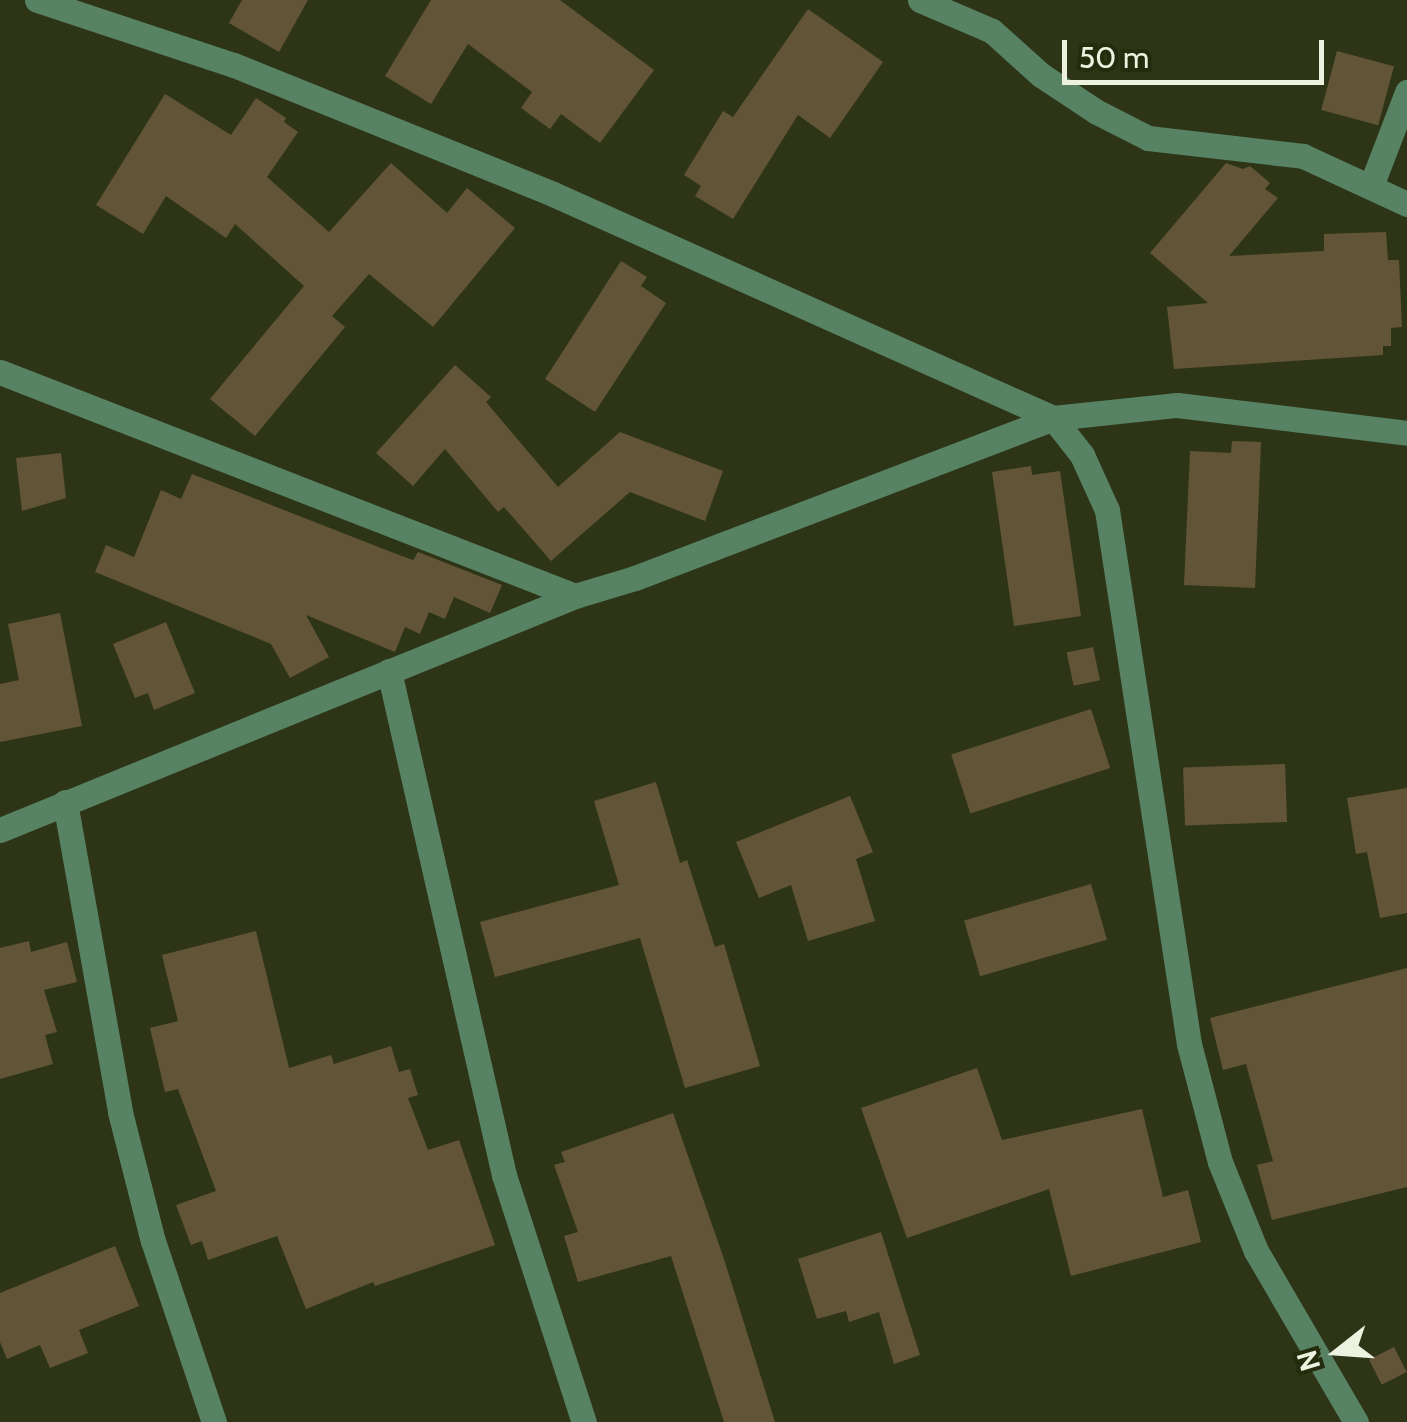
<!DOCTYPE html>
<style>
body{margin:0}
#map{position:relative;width:1407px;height:1422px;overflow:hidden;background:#2e3517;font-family:Cabin,sans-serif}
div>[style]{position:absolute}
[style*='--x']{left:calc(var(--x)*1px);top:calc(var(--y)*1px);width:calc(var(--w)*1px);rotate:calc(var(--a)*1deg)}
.building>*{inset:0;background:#625436;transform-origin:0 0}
.minor>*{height:25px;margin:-12.5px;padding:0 12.5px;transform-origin:12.5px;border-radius:12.5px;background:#578364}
span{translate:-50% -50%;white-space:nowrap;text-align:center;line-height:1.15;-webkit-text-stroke:9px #252b0d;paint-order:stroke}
.north{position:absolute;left:1287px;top:1302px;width:100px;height:100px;-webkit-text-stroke:8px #252b0d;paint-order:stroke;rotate:253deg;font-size:28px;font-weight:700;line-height:40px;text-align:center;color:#edf2e0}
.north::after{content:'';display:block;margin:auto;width:35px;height:45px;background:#edf2e0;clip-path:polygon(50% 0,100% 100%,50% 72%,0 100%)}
.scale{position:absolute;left:1062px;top:40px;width:262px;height:45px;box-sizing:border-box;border:5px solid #edf2e0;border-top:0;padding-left:12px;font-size:30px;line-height:35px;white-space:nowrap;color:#edf2e0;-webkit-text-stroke:8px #252b0d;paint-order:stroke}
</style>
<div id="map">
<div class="building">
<div style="clip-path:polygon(242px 0,308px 0,279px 52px,229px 23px)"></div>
<div style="clip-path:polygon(431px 0,560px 0,654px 70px,600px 143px,561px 114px,550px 129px,521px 108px,532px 92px,468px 44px,431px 104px,385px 76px)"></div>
<div style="clip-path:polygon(808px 9px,883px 62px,830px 138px,798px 115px,733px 219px,695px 196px,701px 186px,684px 175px,723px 111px,733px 117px)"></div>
<div style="left:1337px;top:51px;width:59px;height:61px;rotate:15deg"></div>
<div style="clip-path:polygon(165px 94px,231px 135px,256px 98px,286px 118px,284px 122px,298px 132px,267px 177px,329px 232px,391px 163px,447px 213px,467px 188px,515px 228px,433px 327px,369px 274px,332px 316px,345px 327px,255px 436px,210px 399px,304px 286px,235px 224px,226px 238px,166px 196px,143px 234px,96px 205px)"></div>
<div style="clip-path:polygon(1226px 163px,1243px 169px,1250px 166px,1270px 183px,1265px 189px,1278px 198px,1229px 256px,1324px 251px,1324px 234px,1386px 232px,1388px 260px,1399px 260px,1402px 327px,1391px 328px,1391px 346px,1383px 346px,1383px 355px,1174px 369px,1167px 307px,1208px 303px,1150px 253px)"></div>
<div style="clip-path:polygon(621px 261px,647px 277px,641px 286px,666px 303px,595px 412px,545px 379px)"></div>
<div style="clip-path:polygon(455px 365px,491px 397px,486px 402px,558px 487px,620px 432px,723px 471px,705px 521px,630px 492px,551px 561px,504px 507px,498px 512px,445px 449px,413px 486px,376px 453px)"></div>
<div style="clip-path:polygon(1232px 441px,1261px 442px,1255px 588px,1184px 585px,1190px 451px,1231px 453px)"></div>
<div style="clip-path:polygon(61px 453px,66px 498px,22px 511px,16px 458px)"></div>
<div style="clip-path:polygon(1031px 466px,1032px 475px,1060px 471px,1081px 616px,1014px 626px,992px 472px)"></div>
<div style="clip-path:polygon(192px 474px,399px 555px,413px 560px,418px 552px,502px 585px,490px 613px,454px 597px,445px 619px,429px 612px,420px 634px,405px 627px,395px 652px,306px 615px,329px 657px,290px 678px,271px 644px,95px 572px,106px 545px,134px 557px,161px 490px,181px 499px)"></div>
<div style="clip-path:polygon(60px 613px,82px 726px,0 742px,0 684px,19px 680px,8px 624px)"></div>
<div style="clip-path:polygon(166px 622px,195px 693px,154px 710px,148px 693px,135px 698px,113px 644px)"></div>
<div style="left:1093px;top:647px;width:34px;height:27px;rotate:78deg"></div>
<div style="left:1091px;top:709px;width:62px;height:147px;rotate:72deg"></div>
<div style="left:1285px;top:764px;width:58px;height:102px;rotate:88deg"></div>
<div style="clip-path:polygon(656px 782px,680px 863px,687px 860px,715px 947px,724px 944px,760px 1066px,685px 1088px,640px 938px,495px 977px,480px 922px,619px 885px,594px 801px)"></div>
<div style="clip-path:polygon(1407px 788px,1407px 913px,1380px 918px,1367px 852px,1356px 854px,1347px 798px)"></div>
<div style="clip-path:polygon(850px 796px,873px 852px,856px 859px,875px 921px,808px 941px,791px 885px,759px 898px,736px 842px)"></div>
<div style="left:1091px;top:884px;width:58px;height:132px;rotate:74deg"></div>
<div style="clip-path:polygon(256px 931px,289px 1068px,331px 1055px,334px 1064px,391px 1046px,399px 1072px,410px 1069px,418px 1095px,408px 1098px,428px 1150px,459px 1140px,495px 1245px,375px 1286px,373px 1282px,306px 1309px,277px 1236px,208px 1260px,202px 1241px,191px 1245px,176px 1205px,216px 1191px,178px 1089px,165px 1092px,150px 1028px,178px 1021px,162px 955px)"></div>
<div style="clip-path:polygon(29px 941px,31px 952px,67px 942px,77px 982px,44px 990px,57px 1032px,45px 1035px,53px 1064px,0 1079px,0 948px)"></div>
<div style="clip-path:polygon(1407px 968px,1407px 1187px,1272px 1220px,1257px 1165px,1273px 1161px,1246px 1064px,1223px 1070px,1210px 1018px)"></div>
<div style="clip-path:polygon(977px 1068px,1002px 1140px,1142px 1109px,1163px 1197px,1188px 1190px,1201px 1242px,1071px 1276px,1049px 1189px,907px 1238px,861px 1108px)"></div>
<div style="clip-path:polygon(673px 1113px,724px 1259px,775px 1422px,724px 1422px,671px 1256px,578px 1282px,564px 1236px,578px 1232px,554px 1165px,565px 1162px,561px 1152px)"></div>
<div style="clip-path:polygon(881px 1232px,920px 1355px,894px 1364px,879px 1312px,849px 1322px,846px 1311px,817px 1319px,798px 1259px)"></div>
<div style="clip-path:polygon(115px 1246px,139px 1306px,79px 1330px,88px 1353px,50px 1368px,40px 1345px,7px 1359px,0 1342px,0 1293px)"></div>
<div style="left:1394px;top:1347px;width:28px;height:28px;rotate:63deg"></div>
</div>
<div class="minor">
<div style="--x:37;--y:0;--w:207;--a:18.3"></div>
<div style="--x:234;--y:65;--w:344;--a:22"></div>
<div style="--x:553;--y:194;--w:548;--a:24.13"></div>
<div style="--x:1053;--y:418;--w:47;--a:51.9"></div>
<div style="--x:1082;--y:455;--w:60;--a:65.6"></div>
<div style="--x:1107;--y:510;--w:540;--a:81.27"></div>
<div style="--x:1189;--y:1044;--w:122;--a:75.3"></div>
<div style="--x:1220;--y:1162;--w:96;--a:68"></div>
<div style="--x:1256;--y:1251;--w:198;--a:59.7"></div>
<div style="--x:920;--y:0;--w:78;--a:23.3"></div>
<div style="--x:992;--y:31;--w:66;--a:41.9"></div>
<div style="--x:1041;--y:75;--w:67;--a:33.5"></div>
<div style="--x:1097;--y:112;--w:57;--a:27"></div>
<div style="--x:1148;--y:138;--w:156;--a:6.6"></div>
<div style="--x:1303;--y:156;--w:115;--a:24.8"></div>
<div style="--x:1371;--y:186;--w:101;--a:-69"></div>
<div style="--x:0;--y:372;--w:617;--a:21.28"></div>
<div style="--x:575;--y:596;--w:63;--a:-16.7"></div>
<div style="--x:635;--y:578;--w:448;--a:-20.9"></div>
<div style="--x:1053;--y:418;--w:125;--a:-6"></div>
<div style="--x:1177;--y:405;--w:232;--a:6.9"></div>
<div style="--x:389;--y:671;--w:517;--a:77.15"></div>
<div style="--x:504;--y:1175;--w:260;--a:72.1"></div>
<div style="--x:65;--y:802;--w:315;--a:79.9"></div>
<div style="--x:120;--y:1112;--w:133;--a:75.7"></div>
<div style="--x:153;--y:1241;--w:191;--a:71.4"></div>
<div style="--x:0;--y:830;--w:621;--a:-22.14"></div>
</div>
<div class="north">N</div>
<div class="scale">50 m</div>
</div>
